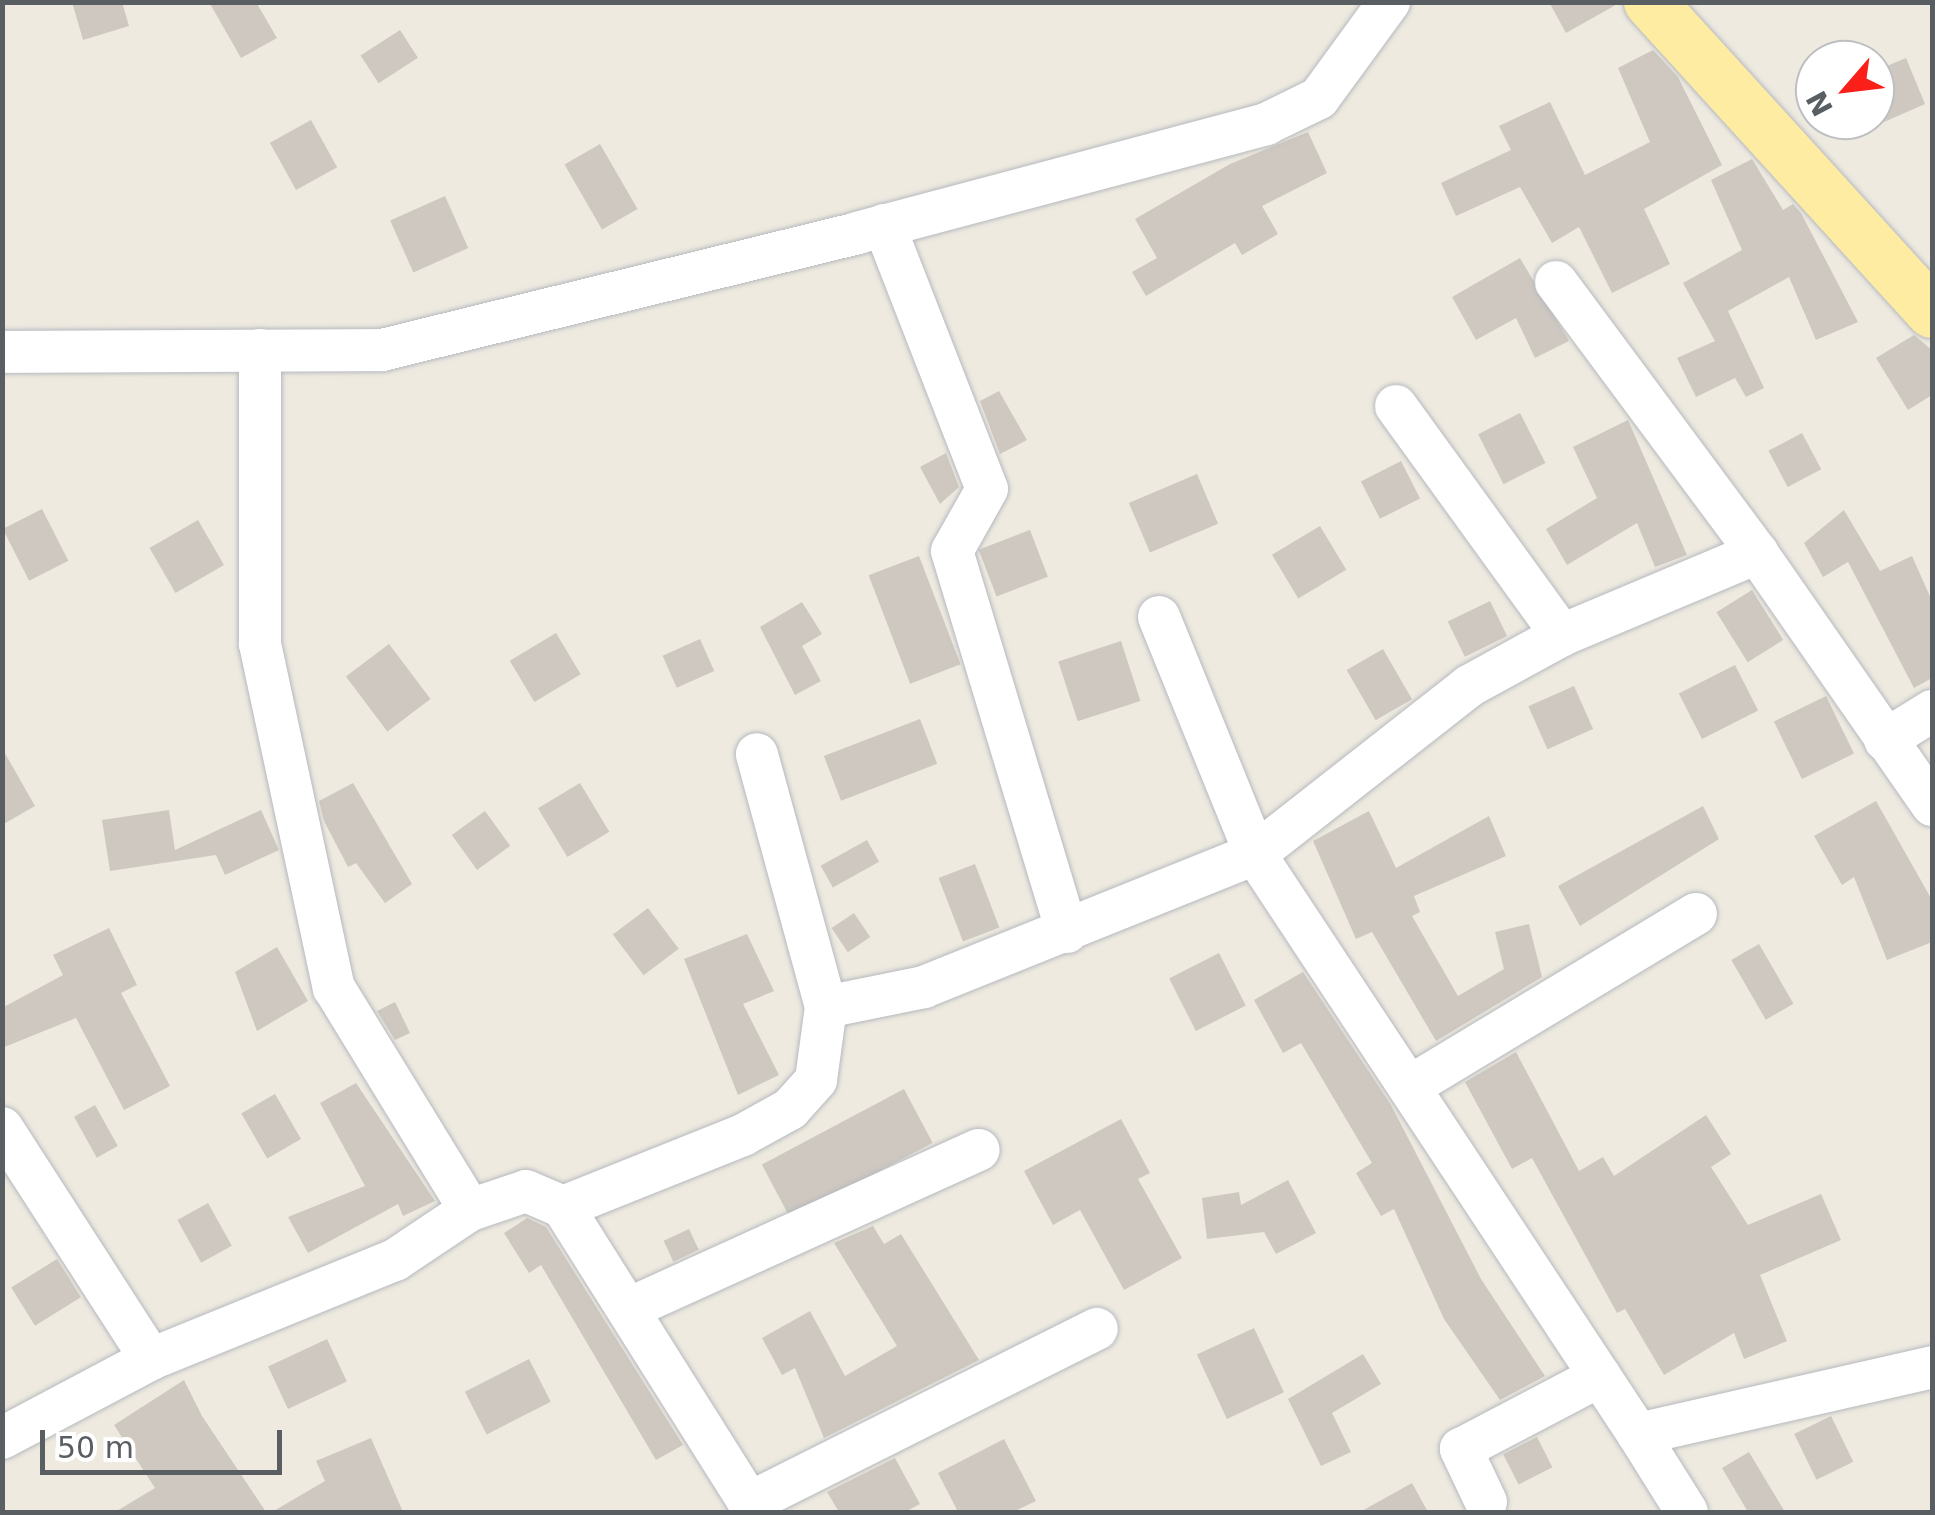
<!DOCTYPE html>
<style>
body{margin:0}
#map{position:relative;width:1935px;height:1515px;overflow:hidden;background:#eeeae0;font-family:"DejaVu Sans",sans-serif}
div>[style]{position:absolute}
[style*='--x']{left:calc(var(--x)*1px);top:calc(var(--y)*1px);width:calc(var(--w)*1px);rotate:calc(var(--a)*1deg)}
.building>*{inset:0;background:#cec8c1;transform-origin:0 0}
.roads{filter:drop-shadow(0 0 2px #b6b9be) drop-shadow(0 0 2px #b6b9be)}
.minor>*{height:42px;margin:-21px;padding:0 21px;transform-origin:21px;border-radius:21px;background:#fff}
.major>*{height:52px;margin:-26px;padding:0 26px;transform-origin:26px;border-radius:26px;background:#ffeca3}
span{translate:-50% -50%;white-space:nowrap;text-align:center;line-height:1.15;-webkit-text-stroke:8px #fff;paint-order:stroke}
.frame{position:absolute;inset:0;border:5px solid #595e63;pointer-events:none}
.north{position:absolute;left:1795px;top:40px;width:100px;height:100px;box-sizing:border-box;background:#fff;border:2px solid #bdbfc1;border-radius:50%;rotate:242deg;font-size:28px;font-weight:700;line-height:40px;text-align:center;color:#595e63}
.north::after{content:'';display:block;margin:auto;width:35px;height:45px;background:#fa2019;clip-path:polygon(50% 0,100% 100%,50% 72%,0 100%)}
.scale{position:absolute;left:40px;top:1430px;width:242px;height:45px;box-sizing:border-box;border:5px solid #595e63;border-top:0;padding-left:12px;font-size:30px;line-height:35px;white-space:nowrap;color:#595e63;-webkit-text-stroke:8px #fff;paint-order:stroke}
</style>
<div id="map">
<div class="building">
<div style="clip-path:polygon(72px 2px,122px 2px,129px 26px,83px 40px)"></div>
<div style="clip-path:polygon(209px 2px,256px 2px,277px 38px,241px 58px)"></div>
<div style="clip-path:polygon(1549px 2px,1621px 2px,1566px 33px)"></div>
<div style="left:400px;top:30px;width:33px;height:47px;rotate:57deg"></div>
<div style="clip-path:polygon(1653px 50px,1678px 77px,1722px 165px,1644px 209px,1670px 264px,1612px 293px,1579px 227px,1552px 243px,1520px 187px,1456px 216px,1441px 183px,1511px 150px,1499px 126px,1550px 102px,1585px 175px,1650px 142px,1618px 68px)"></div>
<div style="clip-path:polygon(1906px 58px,1925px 104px,1875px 126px,1875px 71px)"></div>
<div style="left:311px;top:120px;width:54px;height:47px;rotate:61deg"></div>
<div style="clip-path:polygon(1308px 132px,1327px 173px,1262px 206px,1278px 234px,1242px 255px,1235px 243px,1146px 296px,1132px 272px,1157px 258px,1135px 219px,1230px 164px)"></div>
<div style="left:600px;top:144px;width:75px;height:41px;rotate:60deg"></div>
<div style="clip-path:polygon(1752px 159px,1783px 210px,1793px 204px,1801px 213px,1858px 322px,1816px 340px,1789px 277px,1728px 311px,1764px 388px,1746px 397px,1735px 378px,1696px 397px,1677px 358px,1715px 341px,1683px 283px,1742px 250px,1711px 180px)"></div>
<div style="left:445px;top:196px;width:57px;height:60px;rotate:66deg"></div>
<div style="clip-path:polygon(1520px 258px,1569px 341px,1535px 358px,1516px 318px,1476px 340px,1452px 297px)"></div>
<div style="clip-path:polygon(1914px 335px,1932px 350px,1932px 395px,1908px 410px,1876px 358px)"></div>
<div style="clip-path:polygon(999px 391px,1027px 440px,1000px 454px,980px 401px)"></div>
<div style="left:1520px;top:413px;width:56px;height:47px;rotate:63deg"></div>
<div style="clip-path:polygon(1628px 420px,1687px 555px,1655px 567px,1637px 523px,1567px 565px,1546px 529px,1597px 498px,1573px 447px)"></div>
<div style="left:1802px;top:433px;width:41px;height:38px;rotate:62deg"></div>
<div style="clip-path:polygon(946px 453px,959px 487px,940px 504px,920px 467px)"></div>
<div style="left:1401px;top:461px;width:42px;height:45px;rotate:63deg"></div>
<div style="left:1197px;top:474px;width:54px;height:74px;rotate:67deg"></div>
<div style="left:42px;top:509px;width:58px;height:44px;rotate:63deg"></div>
<div style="clip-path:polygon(1844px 510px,1880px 571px,1912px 556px,1932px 601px,1932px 678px,1914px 688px,1848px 562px,1823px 577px,1804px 543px)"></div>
<div style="left:198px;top:520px;width:52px;height:56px;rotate:60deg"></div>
<div style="left:1320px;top:526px;width:51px;height:56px;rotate:59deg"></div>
<div style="left:1030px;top:530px;width:50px;height:55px;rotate:69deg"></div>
<div style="left:919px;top:556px;width:116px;height:54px;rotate:69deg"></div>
<div style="left:1752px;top:590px;width:59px;height:42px;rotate:58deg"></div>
<div style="left:1490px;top:601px;width:39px;height:47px;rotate:64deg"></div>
<div style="clip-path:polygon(802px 602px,822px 634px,802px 646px,821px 681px,795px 695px,760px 627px)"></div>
<div style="left:556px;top:633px;width:48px;height:54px;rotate:59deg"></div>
<div style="left:700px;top:639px;width:35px;height:41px;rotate:66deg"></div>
<div style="left:1121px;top:641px;width:63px;height:66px;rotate:72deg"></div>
<div style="left:389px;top:644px;width:69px;height:54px;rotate:53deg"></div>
<div style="left:1383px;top:649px;width:58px;height:42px;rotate:60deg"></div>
<div style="left:1735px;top:665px;width:51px;height:63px;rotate:63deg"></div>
<div style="left:1574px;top:686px;width:47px;height:50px;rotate:66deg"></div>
<div style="left:1826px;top:696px;width:64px;height:58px;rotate:64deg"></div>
<div style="left:920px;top:719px;width:48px;height:103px;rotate:69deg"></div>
<div style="clip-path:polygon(2px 748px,35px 806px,2px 825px)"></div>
<div style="clip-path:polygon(353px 783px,412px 884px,385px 903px,356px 863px,348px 867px,324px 821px,319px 801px)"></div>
<div style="left:580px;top:783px;width:57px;height:49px;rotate:59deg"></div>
<div style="clip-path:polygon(1876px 801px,1932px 900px,1932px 942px,1887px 960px,1854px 877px,1842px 885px,1814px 836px)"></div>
<div style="clip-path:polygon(1703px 806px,1719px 839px,1580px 926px,1558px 886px)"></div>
<div style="clip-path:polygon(169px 810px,175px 850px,261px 810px,279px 850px,225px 875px,216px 855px,110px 871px,102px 820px)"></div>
<div style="left:485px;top:811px;width:43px;height:41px;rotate:54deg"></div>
<div style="clip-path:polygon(1369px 811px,1396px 868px,1489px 816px,1506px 856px,1414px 896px,1420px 912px,1412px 916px,1458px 996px,1504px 969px,1495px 932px,1529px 924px,1542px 977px,1436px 1041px,1372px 932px,1356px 939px,1313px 841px)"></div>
<div style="left:867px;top:840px;width:25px;height:53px;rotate:61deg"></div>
<div style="left:975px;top:864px;width:68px;height:39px;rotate:69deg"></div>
<div style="left:648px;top:908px;width:51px;height:44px;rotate:53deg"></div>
<div style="left:854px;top:913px;width:29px;height:27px;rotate:56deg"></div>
<div style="clip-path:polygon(109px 928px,137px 985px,121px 993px,170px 1086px,124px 1110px,76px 1018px,2px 1048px,2px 1008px,63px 975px,53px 955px)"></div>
<div style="clip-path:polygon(747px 934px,774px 991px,743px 1004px,779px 1075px,738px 1095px,684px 959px)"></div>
<div style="left:1759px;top:944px;width:69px;height:32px;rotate:60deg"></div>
<div style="clip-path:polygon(277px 947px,308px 1001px,257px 1031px,235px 972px)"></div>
<div style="left:1219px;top:953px;width:59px;height:56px;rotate:63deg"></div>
<div style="clip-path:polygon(1303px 972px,1391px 1105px,1481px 1279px,1545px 1376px,1500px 1400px,1444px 1319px,1394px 1209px,1381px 1216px,1356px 1173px,1372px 1163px,1301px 1043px,1283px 1053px,1254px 1000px)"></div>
<div style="clip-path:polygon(395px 1002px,410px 1033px,395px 1040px,377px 1011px)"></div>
<div style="clip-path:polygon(1516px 1052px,1579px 1171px,1603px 1157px,1614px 1176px,1706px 1115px,1731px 1154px,1711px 1167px,1748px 1225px,1821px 1194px,1841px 1240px,1760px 1275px,1787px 1341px,1744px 1359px,1734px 1333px,1664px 1375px,1625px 1309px,1617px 1313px,1532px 1158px,1512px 1169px,1465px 1082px)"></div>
<div style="clip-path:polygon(356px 1083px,435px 1201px,403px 1216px,398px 1204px,308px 1253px,288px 1217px,365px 1186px,320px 1103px)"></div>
<div style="left:904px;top:1089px;width:61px;height:161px;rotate:62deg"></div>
<div style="left:275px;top:1094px;width:52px;height:39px;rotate:60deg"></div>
<div style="left:95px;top:1105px;width:47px;height:24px;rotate:61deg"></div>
<div style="clip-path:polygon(1121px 1119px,1150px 1173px,1138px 1179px,1182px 1258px,1124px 1290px,1080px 1210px,1053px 1225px,1024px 1171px)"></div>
<div style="clip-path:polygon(1288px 1180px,1316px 1233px,1276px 1254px,1264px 1232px,1207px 1239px,1202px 1198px,1239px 1192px,1241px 1205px)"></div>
<div style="left:208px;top:1203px;width:49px;height:35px;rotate:61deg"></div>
<div style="clip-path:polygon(527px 1218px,546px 1227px,683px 1445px,656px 1460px,541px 1265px,529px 1273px,504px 1233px)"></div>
<div style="clip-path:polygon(873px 1226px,884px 1244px,901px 1234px,979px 1360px,824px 1438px,795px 1368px,782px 1375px,762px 1338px,810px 1311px,845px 1376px,897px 1346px,834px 1243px)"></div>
<div style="left:689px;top:1229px;width:23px;height:28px;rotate:65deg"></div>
<div style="left:57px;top:1259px;width:45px;height:54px;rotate:58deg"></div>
<div style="left:1254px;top:1328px;width:71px;height:63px;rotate:65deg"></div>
<div style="left:327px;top:1339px;width:47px;height:65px;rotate:65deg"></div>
<div style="clip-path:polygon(1363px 1354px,1381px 1384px,1332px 1413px,1351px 1452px,1321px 1466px,1288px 1399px)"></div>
<div style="left:529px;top:1359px;width:48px;height:72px;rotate:63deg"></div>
<div style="clip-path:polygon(184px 1380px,202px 1416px,266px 1512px,115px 1512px,155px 1488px,114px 1425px)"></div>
<div style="left:1831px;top:1416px;width:51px;height:41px;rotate:64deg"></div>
<div style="left:1537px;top:1437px;width:34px;height:38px;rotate:63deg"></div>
<div style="clip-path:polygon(371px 1438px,403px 1512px,272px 1512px,325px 1481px,316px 1461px)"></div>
<div style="clip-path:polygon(1004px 1439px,1036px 1501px,1013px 1512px,958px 1512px,938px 1473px)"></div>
<div style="clip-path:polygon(1749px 1452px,1785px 1512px,1748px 1512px,1722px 1468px)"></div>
<div style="clip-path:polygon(895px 1458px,920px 1504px,905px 1512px,839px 1512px,827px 1492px)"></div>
<div style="clip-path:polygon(1412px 1483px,1428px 1512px,1360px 1512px)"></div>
</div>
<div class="roads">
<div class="minor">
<div style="--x:884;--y:225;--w:283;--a:68.7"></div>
<div style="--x:987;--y:489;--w:71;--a:119.4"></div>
<div style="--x:952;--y:551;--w:398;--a:73.2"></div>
<div style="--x:1556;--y:282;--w:337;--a:53.4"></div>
<div style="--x:260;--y:350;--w:294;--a:90"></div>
<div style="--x:260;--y:644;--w:352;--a:77.9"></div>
<div style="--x:334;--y:988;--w:260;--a:58.5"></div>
<div style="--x:2;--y:352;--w:380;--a:-0.3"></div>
<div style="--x:382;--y:350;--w:489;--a:-13.8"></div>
<div style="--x:857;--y:233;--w:423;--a:-14.9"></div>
<div style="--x:1266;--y:124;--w:59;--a:-26.1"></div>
<div style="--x:1319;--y:98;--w:119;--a:-53.9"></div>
<div style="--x:1396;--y:406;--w:283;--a:54.1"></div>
<div style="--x:1159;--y:617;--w:256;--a:67.9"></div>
<div style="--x:1255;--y:854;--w:272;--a:-38.1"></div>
<div style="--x:1469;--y:686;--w:106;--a:-28.7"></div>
<div style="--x:1562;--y:635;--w:212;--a:-22.8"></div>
<div style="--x:1757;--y:553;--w:307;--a:55.2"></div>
<div style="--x:1885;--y:740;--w:55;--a:-31.7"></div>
<div style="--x:826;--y:1007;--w:100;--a:-11.5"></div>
<div style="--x:924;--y:987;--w:357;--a:-21.9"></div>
<div style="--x:1255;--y:854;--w:695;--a:56.56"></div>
<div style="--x:1638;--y:1434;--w:302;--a:-12.8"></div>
<div style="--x:1409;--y:1087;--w:335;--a:-31.1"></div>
<div style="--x:2;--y:1128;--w:275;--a:57.2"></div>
<div style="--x:563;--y:1207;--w:194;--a:-21.8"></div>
<div style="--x:743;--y:1135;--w:54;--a:-29"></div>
<div style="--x:790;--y:1109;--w:39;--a:-48"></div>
<div style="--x:816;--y:1080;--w:74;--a:-82.2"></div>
<div style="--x:826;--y:1007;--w:262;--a:-105.3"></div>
<div style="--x:628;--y:1309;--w:385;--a:-24.4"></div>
<div style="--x:1638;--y:1434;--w:92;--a:57.9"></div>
<div style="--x:2;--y:1438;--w:169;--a:-27.9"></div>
<div style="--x:151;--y:1359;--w:263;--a:-22.1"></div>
<div style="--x:395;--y:1260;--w:90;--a:-33.7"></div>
<div style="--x:470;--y:1210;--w:59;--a:-18.7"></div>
<div style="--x:526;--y:1191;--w:40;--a:23.4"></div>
<div style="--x:563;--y:1207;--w:360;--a:57.8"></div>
<div style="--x:1486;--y:1502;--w:59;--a:-115.3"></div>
<div style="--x:1461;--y:1449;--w:157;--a:-27.7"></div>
<div style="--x:749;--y:1503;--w:389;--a:-26.6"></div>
</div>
<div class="major">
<div style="--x:1650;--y:2;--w:419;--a:47.7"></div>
</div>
</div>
<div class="frame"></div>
<div class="north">N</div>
<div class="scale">50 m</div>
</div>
